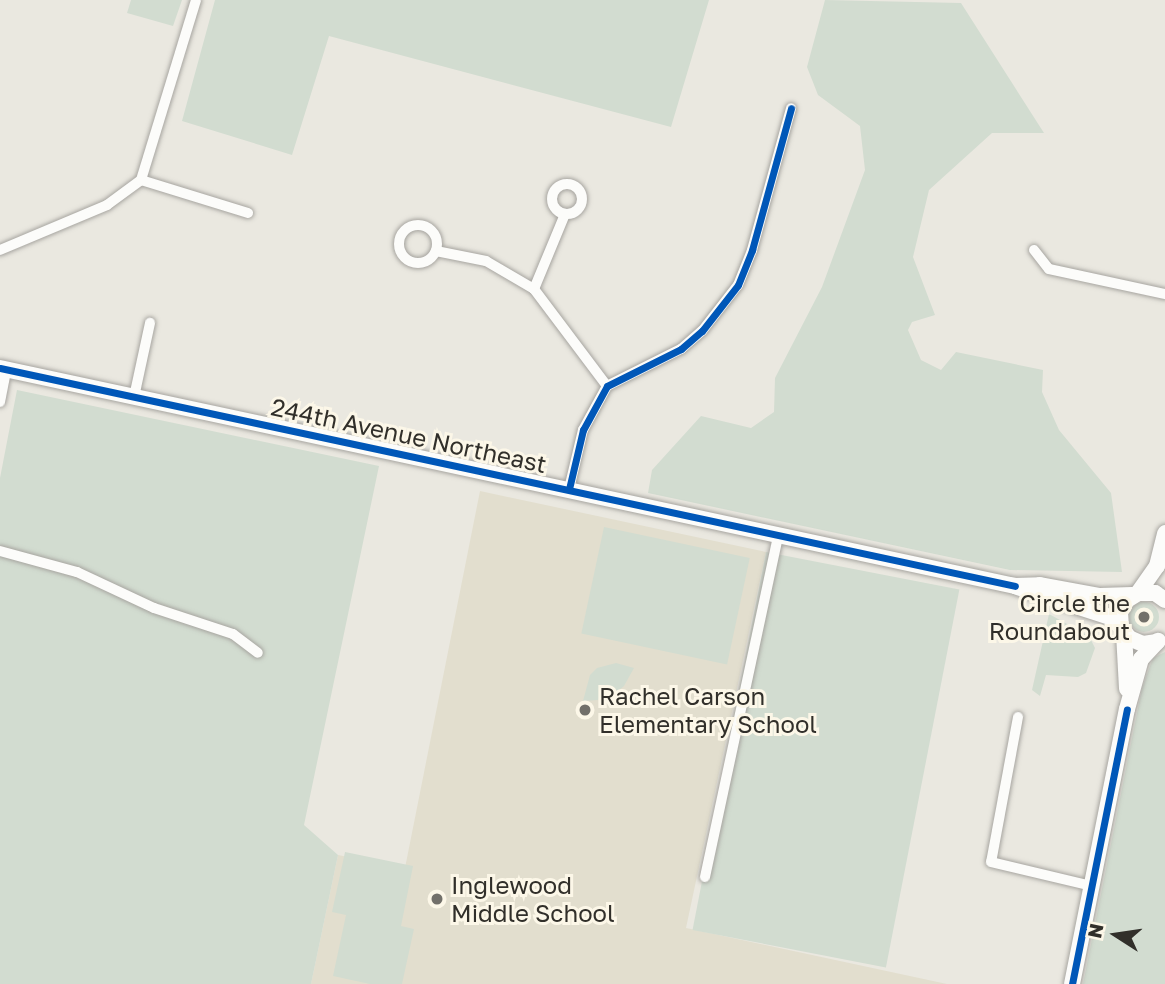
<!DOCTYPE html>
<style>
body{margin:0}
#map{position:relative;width:1165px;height:984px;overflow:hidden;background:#eae8e0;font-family:"Golos Text",sans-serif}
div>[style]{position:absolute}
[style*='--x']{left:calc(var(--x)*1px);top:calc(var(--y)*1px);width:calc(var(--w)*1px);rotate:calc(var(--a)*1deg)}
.built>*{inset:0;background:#e2dece}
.green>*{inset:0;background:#d2dcd0;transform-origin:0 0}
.round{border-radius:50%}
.roads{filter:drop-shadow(0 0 2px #a7a5a0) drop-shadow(0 0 2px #a7a5a0)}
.street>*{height:10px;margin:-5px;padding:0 5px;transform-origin:5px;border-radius:5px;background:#fcfcfa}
.street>.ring{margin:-5px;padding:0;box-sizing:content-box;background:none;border:10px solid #fcfcfa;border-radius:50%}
.secondary>*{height:16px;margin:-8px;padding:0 8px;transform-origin:8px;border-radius:8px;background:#fcfcfa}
.cycleway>*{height:7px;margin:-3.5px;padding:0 3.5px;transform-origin:3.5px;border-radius:3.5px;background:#0057b8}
.dots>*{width:19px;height:19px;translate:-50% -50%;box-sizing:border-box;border:4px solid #fcf7e8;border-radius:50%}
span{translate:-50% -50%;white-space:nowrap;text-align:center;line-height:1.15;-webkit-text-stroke:6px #fcf7e8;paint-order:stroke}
.street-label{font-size:24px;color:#312f2a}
.poi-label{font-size:24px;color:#312f2a}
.right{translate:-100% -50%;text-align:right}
.left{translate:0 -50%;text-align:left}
.north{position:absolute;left:1081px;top:900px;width:70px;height:70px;-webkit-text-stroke:5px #fcf7e8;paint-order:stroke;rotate:282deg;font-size:19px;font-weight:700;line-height:28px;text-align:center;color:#312f2a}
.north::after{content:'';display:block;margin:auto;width:24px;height:32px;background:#312f2a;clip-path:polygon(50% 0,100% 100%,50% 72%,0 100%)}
</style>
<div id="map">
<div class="built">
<div style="clip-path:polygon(480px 491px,766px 552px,686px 928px,947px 984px,311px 984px,338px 855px,405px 868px)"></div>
</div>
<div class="green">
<div style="clip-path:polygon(131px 0,182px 0,173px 26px,127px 13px)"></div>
<div style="clip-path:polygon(215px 0,709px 0,671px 127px,329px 36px,292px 155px,182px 121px)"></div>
<div style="clip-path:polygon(825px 0,961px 3px,1044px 133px,992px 133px,929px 190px,913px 257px,935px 315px,912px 322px,908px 330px,921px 360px,941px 370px,956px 352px,1043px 370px,1042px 392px,1059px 430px,1111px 493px,1122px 572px,1010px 570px,648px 493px,652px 470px,701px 416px,751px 428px,774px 412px,775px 378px,822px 287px,865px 170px,860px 126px,818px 95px,807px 67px)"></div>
<div style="clip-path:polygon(17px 390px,379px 466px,304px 825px,338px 855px,311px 984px,0 984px,0 478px)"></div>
<div style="left:604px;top:527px;width:149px;height:109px;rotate:12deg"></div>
<div style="left:766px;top:552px;width:197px;height:385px;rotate:11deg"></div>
<div class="round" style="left:1129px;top:602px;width:30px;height:30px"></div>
<div style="clip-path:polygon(1049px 614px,1089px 636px,1095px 648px,1086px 673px,1078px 677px,1046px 675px,1040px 696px,1032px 690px)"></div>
<div style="clip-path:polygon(1165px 652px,1165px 984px,1083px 984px,1142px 688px,1153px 658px)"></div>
<div style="clip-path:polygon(616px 663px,634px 668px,624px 686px,617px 692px,605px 689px,598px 700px,583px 701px,590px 675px,597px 668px)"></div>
<div style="clip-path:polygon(345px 852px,413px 866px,401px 926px,414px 929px,402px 984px,370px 984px,333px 976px,346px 915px,332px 912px)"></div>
</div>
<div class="roads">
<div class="street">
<div style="--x:141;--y:180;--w:112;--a:17.1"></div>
<div class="ring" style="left:552px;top:184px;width:20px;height:20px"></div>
<div class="ring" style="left:399px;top:225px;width:28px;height:28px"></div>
<div style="--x:0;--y:250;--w:116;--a:-22.8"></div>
<div style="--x:107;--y:205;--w:42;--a:-36.3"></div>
<div style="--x:141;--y:180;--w:188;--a:-73"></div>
<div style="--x:1034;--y:250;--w:24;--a:52"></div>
<div style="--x:1049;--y:269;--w:119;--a:12.2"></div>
<div style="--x:436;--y:251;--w:51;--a:11.3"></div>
<div style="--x:486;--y:261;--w:56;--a:30.3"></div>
<div style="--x:534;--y:289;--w:121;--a:53"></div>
<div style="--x:534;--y:289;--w:81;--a:-67.5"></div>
<div style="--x:134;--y:397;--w:76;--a:-77.8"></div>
<div style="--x:0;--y:402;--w:33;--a:-79"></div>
<div style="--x:569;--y:489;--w:61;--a:-76.7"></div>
<div style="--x:583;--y:430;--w:50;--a:-61.4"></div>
<div style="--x:607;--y:386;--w:83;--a:-26.6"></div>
<div style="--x:681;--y:349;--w:28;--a:-41"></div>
<div style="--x:702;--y:331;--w:58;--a:-52"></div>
<div style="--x:738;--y:285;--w:38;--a:-68"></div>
<div style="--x:752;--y:250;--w:147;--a:-74.6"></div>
<div style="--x:0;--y:551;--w:80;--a:15.3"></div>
<div style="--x:77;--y:572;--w:85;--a:25.1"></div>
<div style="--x:154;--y:608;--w:83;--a:18.2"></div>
<div style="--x:233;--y:634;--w:31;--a:37"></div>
<div style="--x:1018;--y:717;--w:147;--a:100.5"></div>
<div style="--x:991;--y:862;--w:104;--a:13.4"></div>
<div style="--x:705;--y:877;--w:349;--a:-77.9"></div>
</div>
<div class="secondary">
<div style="--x:0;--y:368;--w:1038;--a:12.12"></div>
<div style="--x:1015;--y:586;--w:25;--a:-2"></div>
<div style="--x:1040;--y:585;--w:61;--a:10.4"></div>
<div style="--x:1100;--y:596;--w:32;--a:-2"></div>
<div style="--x:1017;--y:587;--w:98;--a:17.9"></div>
<div style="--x:1110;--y:617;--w:15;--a:42"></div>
<div style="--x:1138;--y:593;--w:33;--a:-55"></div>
<div style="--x:1157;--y:566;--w:34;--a:-76"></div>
<div style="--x:1124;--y:633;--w:56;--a:86.9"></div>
<div style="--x:1157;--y:642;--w:14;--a:172"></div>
<div style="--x:1143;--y:644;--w:15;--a:-157"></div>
<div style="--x:1129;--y:638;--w:14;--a:-126"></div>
<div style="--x:1121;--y:627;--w:15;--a:-94"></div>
<div style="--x:1120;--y:612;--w:14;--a:-60"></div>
<div style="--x:1127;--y:600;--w:13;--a:-32"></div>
<div style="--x:1138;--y:593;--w:17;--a:0"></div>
<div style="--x:1155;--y:593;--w:12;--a:35"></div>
<div style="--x:1072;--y:984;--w:280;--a:-78.7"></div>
<div style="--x:1127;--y:709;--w:52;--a:-74.4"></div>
<div style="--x:1141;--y:659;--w:25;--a:-47"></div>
</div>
</div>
<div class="cycleway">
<div style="--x:0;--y:368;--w:1038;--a:12.12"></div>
<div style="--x:569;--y:489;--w:61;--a:-76.7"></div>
<div style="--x:583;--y:430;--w:50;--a:-61.4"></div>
<div style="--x:607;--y:386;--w:83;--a:-26.6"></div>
<div style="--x:681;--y:349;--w:28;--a:-41"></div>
<div style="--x:702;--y:331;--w:58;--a:-52"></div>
<div style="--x:738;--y:285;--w:38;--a:-68"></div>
<div style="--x:752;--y:250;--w:147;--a:-74.6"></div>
<div style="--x:1072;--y:984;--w:280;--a:-78.7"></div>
</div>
<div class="dots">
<div style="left:1144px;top:617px;background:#72706a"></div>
<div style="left:585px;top:710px;background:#72706a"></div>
<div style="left:437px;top:899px;background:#72706a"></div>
</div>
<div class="street-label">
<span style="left:409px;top:435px;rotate:12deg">244th Avenue Northeast</span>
</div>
<div class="poi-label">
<span class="right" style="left:1130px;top:617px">Circle the<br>Roundabout</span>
<span class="left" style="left:599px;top:710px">Rachel Carson<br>Elementary School</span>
<span class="left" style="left:451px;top:899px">Inglewood<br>Middle School</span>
</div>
<div class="north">N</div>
</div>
